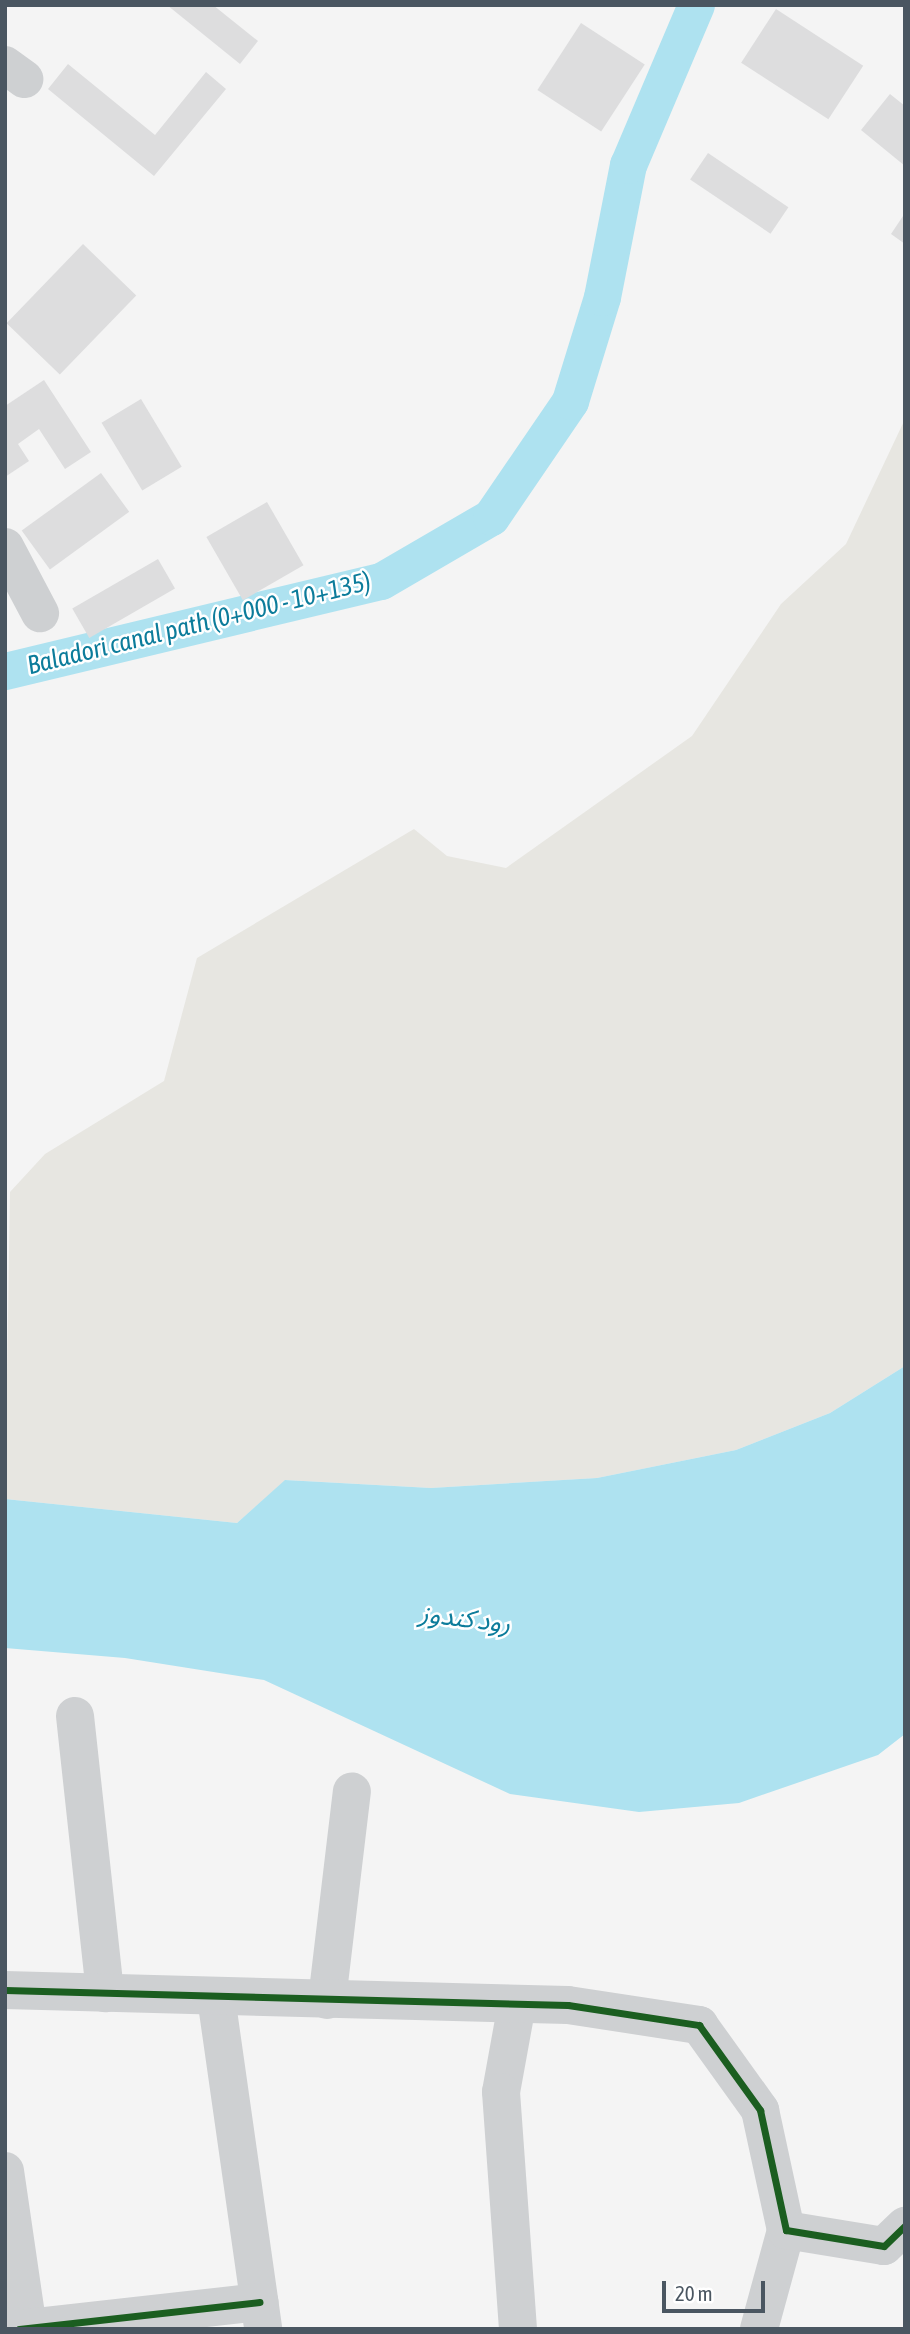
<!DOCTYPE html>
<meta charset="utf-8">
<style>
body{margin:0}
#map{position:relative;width:910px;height:2334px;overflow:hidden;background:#f4f4f4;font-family:"Asap Condensed","Noto Sans Arabic",sans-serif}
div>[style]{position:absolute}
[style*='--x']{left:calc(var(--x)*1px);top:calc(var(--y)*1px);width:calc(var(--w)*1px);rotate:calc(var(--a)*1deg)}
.sand>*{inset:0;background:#e7e6e1}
.water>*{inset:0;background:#aee2f0}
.canal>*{height:37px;margin:-18.5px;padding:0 18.5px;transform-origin:18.5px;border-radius:18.5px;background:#aee2f0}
.building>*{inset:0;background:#ddddde;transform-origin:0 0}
.minor>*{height:38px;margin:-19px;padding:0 19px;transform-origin:19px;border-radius:19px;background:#ced0d2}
.tertiary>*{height:38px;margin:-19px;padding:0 19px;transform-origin:19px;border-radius:19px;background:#ced0d2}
.cycleway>*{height:7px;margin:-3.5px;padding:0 3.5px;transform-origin:3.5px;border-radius:3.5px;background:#1b5e20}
span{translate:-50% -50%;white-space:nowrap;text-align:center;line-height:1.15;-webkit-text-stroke:5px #fff;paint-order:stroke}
.water-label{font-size:26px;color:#0c7c9b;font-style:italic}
.frame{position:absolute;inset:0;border:7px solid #4a5661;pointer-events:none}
.scale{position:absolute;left:662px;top:2281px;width:103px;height:32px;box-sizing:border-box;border:4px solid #4a5661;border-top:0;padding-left:9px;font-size:21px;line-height:24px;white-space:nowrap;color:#4a5661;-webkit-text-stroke:5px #fff;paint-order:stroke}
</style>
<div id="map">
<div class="sand">
<div style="clip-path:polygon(905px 419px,905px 1366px,830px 1413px,736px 1450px,597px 1478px,431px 1488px,286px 1480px,237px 1523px,5px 1499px,10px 1192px,45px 1154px,164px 1081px,197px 958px,414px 829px,447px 856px,506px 868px,692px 736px,781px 604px,846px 544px)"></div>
</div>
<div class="water">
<div style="clip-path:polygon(905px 1366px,905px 1734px,878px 1755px,739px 1803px,639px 1812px,510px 1794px,264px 1680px,125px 1658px,5px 1648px,5px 1499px,237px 1523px,285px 1480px,431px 1488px,597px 1478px,736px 1450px,830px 1413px)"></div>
</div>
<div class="canal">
<div style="--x:5;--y:671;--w:387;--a:-13.5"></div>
<div style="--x:381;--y:581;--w:127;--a:-30.2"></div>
<div style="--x:491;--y:517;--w:140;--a:-55.7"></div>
<div style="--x:570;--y:401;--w:109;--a:-72.9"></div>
<div style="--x:602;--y:297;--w:135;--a:-78.9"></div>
<div style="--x:628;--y:165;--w:174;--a:-67"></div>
</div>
<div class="building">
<div style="clip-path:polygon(167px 5px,213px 5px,258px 41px,240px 64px)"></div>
<div style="left:776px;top:9px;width:104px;height:64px;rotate:33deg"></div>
<div style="left:581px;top:23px;width:76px;height:80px;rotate:33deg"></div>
<div style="clip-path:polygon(68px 64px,155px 135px,206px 72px,226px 89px,154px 176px,48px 89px)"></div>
<div style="clip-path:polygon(890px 94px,905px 106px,905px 166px,861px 130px)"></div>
<div style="left:708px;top:153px;width:97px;height:32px;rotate:34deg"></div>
<div style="clip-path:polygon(905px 213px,905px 244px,891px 234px)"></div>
<div style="left:83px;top:244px;width:74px;height:110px;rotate:44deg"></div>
<div style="clip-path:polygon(44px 380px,91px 452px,65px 469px,39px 429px,18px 444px,29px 461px,5px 477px,5px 406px)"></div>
<div style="left:141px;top:399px;width:79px;height:46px;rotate:59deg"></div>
<div style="left:101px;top:473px;width:48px;height:98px;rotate:54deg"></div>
<div style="left:267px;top:502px;width:73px;height:70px;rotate:60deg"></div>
<div style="left:158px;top:559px;width:34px;height:99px;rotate:60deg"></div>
</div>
<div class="minor">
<div style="--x:5;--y:65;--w:24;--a:36"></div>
<div style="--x:5;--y:547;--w:75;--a:62.1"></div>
<div style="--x:75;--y:1716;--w:279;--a:83.8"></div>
<div style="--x:216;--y:1997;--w:335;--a:81.9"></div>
<div style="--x:327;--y:2000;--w:210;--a:-83.2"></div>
<div style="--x:517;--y:2004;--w:89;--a:100.3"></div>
<div style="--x:501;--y:2092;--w:238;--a:85.9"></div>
<div style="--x:5;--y:2171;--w:160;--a:81.7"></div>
<div style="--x:19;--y:2329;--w:242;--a:-6.4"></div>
<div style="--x:759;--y:2329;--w:103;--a:-74.7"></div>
</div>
<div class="tertiary">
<div style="--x:5;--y:1990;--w:563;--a:1.53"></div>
<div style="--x:568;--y:2005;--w:133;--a:8.7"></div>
<div style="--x:699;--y:2025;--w:105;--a:54.3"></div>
<div style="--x:760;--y:2110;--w:123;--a:77.8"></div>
<div style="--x:786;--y:2230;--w:99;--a:9.3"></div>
<div style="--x:884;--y:2246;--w:29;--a:-44"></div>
</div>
<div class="cycleway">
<div style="--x:5;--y:1990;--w:563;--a:1.53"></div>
<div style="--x:568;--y:2005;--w:133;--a:8.7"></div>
<div style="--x:699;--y:2025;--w:105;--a:54.3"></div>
<div style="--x:760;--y:2110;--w:123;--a:77.8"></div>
<div style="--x:786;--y:2230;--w:99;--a:9.3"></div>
<div style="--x:884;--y:2246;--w:29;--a:-44"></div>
<div style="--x:19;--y:2329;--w:242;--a:-6.4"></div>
</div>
<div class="water-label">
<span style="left:199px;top:624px;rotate:-14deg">Baladori canal path (0+000 - 10+135)</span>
<span style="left:465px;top:1619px;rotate:7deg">رود کندوز</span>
</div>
<div class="frame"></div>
<div class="scale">20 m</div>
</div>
